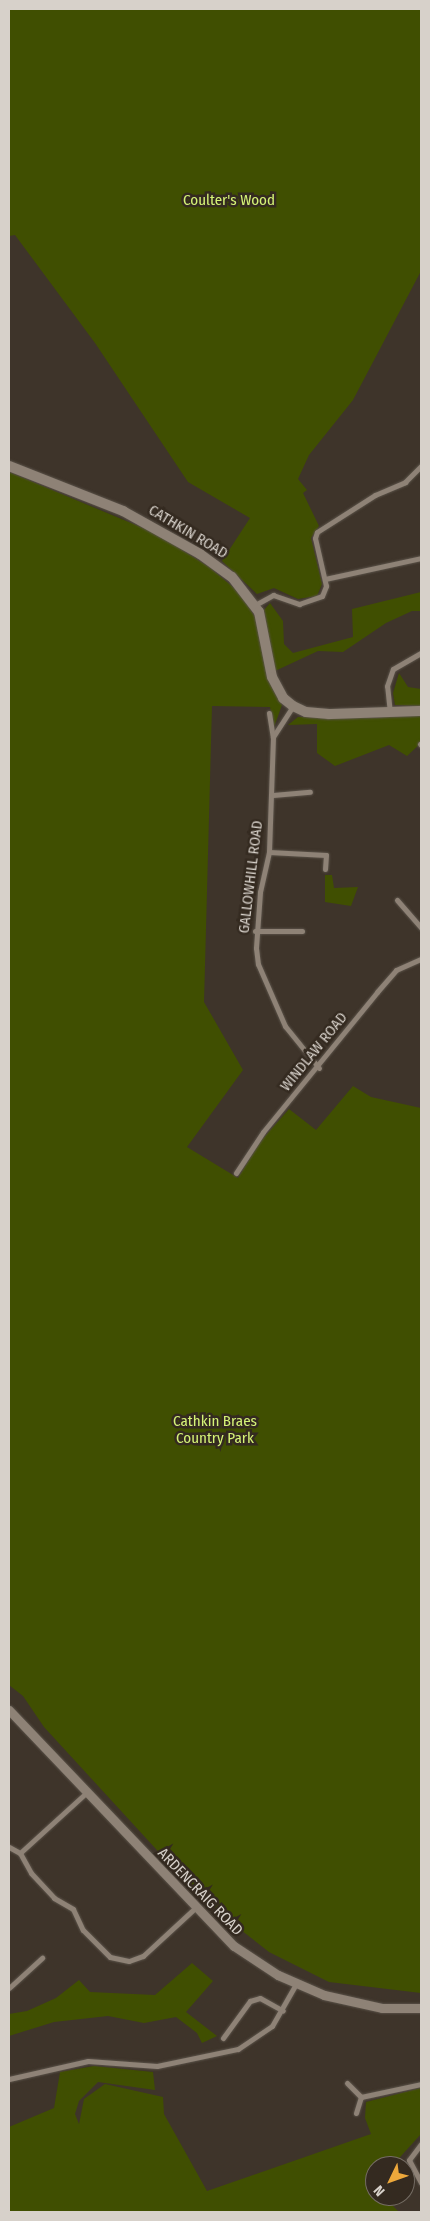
<!DOCTYPE html>
<style>
body{margin:0}
#map{position:relative;width:430px;height:2221px;overflow:hidden;background:#3e342a;font-family:"Fira Sans Condensed",sans-serif}
div>[style]{position:absolute}
[style*='--x']{left:calc(var(--x)*1px);top:calc(var(--y)*1px);width:calc(var(--w)*1px);rotate:calc(var(--a)*1deg)}
.green>*{inset:0;background:#404f01}
.roads{filter:drop-shadow(0 0 1px #5a5249) drop-shadow(0 0 1px #5a5249)}
.minor>*{height:5px;margin:-2.5px;padding:0 2.5px;transform-origin:2.5px;border-radius:2.5px;background:#8e8276}
.tertiary>*{height:9px;margin:-4.5px;padding:0 4.5px;transform-origin:4.5px;border-radius:4.5px;background:#8e8276}
.secondary>*{height:10px;margin:-5px;padding:0 5px;transform-origin:5px;border-radius:5px;background:#8e8276}
span{translate:-50% -50%;white-space:nowrap;text-align:center;line-height:1.15;-webkit-text-stroke:5px #342a20;paint-order:stroke}
.park-label{font-size:15px;color:#d5f377}
.street-label{font-size:15px;color:#d7d1ca}
.frame{position:absolute;inset:0;border:10px solid #d7d1ca;pointer-events:none}
.north{position:absolute;left:365px;top:2156px;width:50px;height:50px;box-sizing:border-box;background:#342a20;border:1px solid #756d64;border-radius:50%;rotate:228deg;font-size:14px;font-weight:700;line-height:20px;text-align:center;color:#d7d1ca}
.north::after{content:'';display:block;margin:auto;width:18px;height:22px;background:#eda83b;clip-path:polygon(50% 0,100% 100%,50% 72%,0 100%)}
</style>
<div id="map">
<div class="green">
<div style="clip-path:polygon(9px 9px,421px 9px,421px 271px,353px 400px,309px 455px,298px 479px,307px 490px,303px 493px,319px 526px,311px 538px,322px 584px,317px 596px,298px 599px,274px 588px,257px 594px,222px 561px,250px 518px,188px 482px,95px 343px,15px 235px,9px 236px)"></div>
<div style="clip-path:polygon(9px 472px,155px 533px,209px 567px,240px 593px,258px 622px,267px 677px,282px 705px,274px 727px,270px 707px,212px 706px,204px 1002px,243px 1070px,187px 1147px,238px 1178px,260px 1142px,289px 1109px,316px 1130px,353px 1086px,371px 1097px,421px 1108px,421px 1993px,329px 1982px,269px 1952px,227px 1919px,167px 1861px,44px 1727px,23px 1696px,9px 1685px)"></div>
<div style="clip-path:polygon(421px 592px,421px 611px,412px 611px,386px 623px,343px 652px,318px 651px,275px 671px,264px 610px,270px 603px,283px 621px,284px 644px,293px 653px,353px 637px,352px 609px)"></div>
<div style="clip-path:polygon(399px 673px,408px 687px,421px 689px,421px 706px,395px 705px,393px 693px)"></div>
<div style="clip-path:polygon(421px 714px,421px 743px,407px 756px,389px 745px,335px 766px,317px 753px,317px 724px,288px 725px,298px 717px,373px 718px)"></div>
<div style="clip-path:polygon(325px 875px,332px 875px,334px 888px,358px 887px,351px 906px,325px 902px)"></div>
<div style="clip-path:polygon(192px 1963px,213px 1981px,186px 2012px,217px 2036px,202px 2043px,197px 2033px,176px 2017px,144px 2023px,108px 2016px,54px 2022px,9px 2036px,9px 2014px,27px 2011px,56px 1998px,79px 1980px,90px 1992px,155px 1995px)"></div>
<div style="clip-path:polygon(94px 2066px,153px 2072px,155px 2090px,98px 2082px,79px 2101px,75px 2114px,79px 2124px,84px 2099px,105px 2084px,163px 2097px,164px 2114px,207px 2191px,371px 2134px,365px 2118px,366px 2102px,421px 2088px,421px 2134px,392px 2166px,375px 2166px,375px 2196px,383px 2196px,399px 2212px,9px 2212px,9px 2127px,54px 2108px,60px 2072px)"></div>
</div>
<div class="roads">
<div class="minor">
<div style="--x:325;--y:579;--w:98;--a:-12.3"></div>
<div style="--x:255;--y:605;--w:21;--a:-29"></div>
<div style="--x:273;--y:595;--w:28;--a:19"></div>
<div style="--x:299;--y:604;--w:24;--a:-19"></div>
<div style="--x:322;--y:596;--w:11;--a:-68"></div>
<div style="--x:326;--y:586;--w:49;--a:-102.9"></div>
<div style="--x:315;--y:538;--w:6;--a:-72"></div>
<div style="--x:317;--y:532;--w:69;--a:-32.5"></div>
<div style="--x:375;--y:495;--w:33;--a:-23"></div>
<div style="--x:405;--y:482;--w:23;--a:-45"></div>
<div style="--x:293;--y:706;--w:37;--a:123"></div>
<div style="--x:273;--y:737;--w:115;--a:92"></div>
<div style="--x:269;--y:852;--w:41;--a:102.7"></div>
<div style="--x:260;--y:892;--w:56;--a:94.1"></div>
<div style="--x:256;--y:948;--w:16;--a:83"></div>
<div style="--x:258;--y:964;--w:68;--a:66.5"></div>
<div style="--x:285;--y:1026;--w:54;--a:51"></div>
<div style="--x:269;--y:713;--w:24;--a:81"></div>
<div style="--x:390;--y:713;--w:27;--a:-96"></div>
<div style="--x:387;--y:686;--w:18;--a:-71"></div>
<div style="--x:393;--y:669;--w:32;--a:-30"></div>
<div style="--x:420;--y:744;--w:1;--a:45"></div>
<div style="--x:273;--y:795;--w:37;--a:-5"></div>
<div style="--x:269;--y:852;--w:57;--a:3"></div>
<div style="--x:326;--y:855;--w:14;--a:94"></div>
<div style="--x:397;--y:900;--w:37;--a:49"></div>
<div style="--x:255;--y:931;--w:47;--a:0"></div>
<div style="--x:236;--y:1173;--w:49;--a:-56.6"></div>
<div style="--x:263;--y:1132;--w:181;--a:-50.8"></div>
<div style="--x:377;--y:992;--w:29;--a:-49"></div>
<div style="--x:396;--y:970;--w:27;--a:-24"></div>
<div style="--x:9;--y:1847;--w:13;--a:29"></div>
<div style="--x:20;--y:1853;--w:23;--a:61"></div>
<div style="--x:31;--y:1873;--w:34;--a:47"></div>
<div style="--x:54;--y:1898;--w:22;--a:30"></div>
<div style="--x:73;--y:1909;--w:23;--a:65"></div>
<div style="--x:83;--y:1930;--w:38;--a:45"></div>
<div style="--x:110;--y:1957;--w:19;--a:12"></div>
<div style="--x:129;--y:1961;--w:15;--a:-20"></div>
<div style="--x:143;--y:1956;--w:71;--a:-42.7"></div>
<div style="--x:20;--y:1853;--w:91;--a:-42.3"></div>
<div style="--x:9;--y:1988;--w:45;--a:-42.3"></div>
<div style="--x:223;--y:2038;--w:46;--a:-53.9"></div>
<div style="--x:250;--y:2001;--w:10;--a:-17"></div>
<div style="--x:260;--y:1998;--w:26;--a:29"></div>
<div style="--x:9;--y:2079;--w:81;--a:-12.8"></div>
<div style="--x:88;--y:2061;--w:69;--a:4.1"></div>
<div style="--x:157;--y:2066;--w:83;--a:-11.9"></div>
<div style="--x:238;--y:2049;--w:41;--a:-34.1"></div>
<div style="--x:272;--y:2026;--w:48;--a:-60.3"></div>
<div style="--x:347;--y:2083;--w:20;--a:45"></div>
<div style="--x:356;--y:2113;--w:17;--a:-73"></div>
<div style="--x:361;--y:2097;--w:61;--a:-12.2"></div>
<div style="--x:421;--y:2144;--w:20;--a:127"></div>
<div style="--x:409;--y:2160;--w:26;--a:62"></div>
</div>
<div class="tertiary">
<div style="--x:9;--y:1710;--w:326;--a:46.4"></div>
<div style="--x:234;--y:1946;--w:53;--a:33.4"></div>
<div style="--x:278;--y:1975;--w:50;--a:23.5"></div>
<div style="--x:324;--y:1995;--w:59;--a:12.6"></div>
<div style="--x:382;--y:2008;--w:39;--a:0"></div>
</div>
<div class="secondary">
<div style="--x:9;--y:466;--w:123;--a:21.5"></div>
<div style="--x:123;--y:511;--w:88;--a:29.2"></div>
<div style="--x:200;--y:554;--w:39;--a:36"></div>
<div style="--x:232;--y:577;--w:44;--a:52.4"></div>
<div style="--x:259;--y:612;--w:66;--a:78.7"></div>
<div style="--x:272;--y:677;--w:24;--a:62"></div>
<div style="--x:283;--y:698;--w:13;--a:39"></div>
<div style="--x:293;--y:706;--w:14;--a:25"></div>
<div style="--x:306;--y:712;--w:23;--a:5"></div>
<div style="--x:329;--y:714;--w:92;--a:-1.9"></div>
</div>
</div>
<div class="park-label">
<span style="left:229px;top:201px">Coulter's Wood</span>
<span style="left:215px;top:1430px">Cathkin Braes<br>Country Park</span>
</div>
<div class="street-label">
<span style="left:188px;top:532px;rotate:31deg">CATHKIN ROAD</span>
<span style="left:251px;top:877px;rotate:-83deg">GALLOWHILL ROAD</span>
<span style="left:314px;top:1052px;rotate:-51deg">WINDLAW ROAD</span>
<span style="left:200px;top:1892px;rotate:46deg">ARDENCRAIG ROAD</span>
</div>
<div class="frame"></div>
<div class="north">N</div>
</div>
